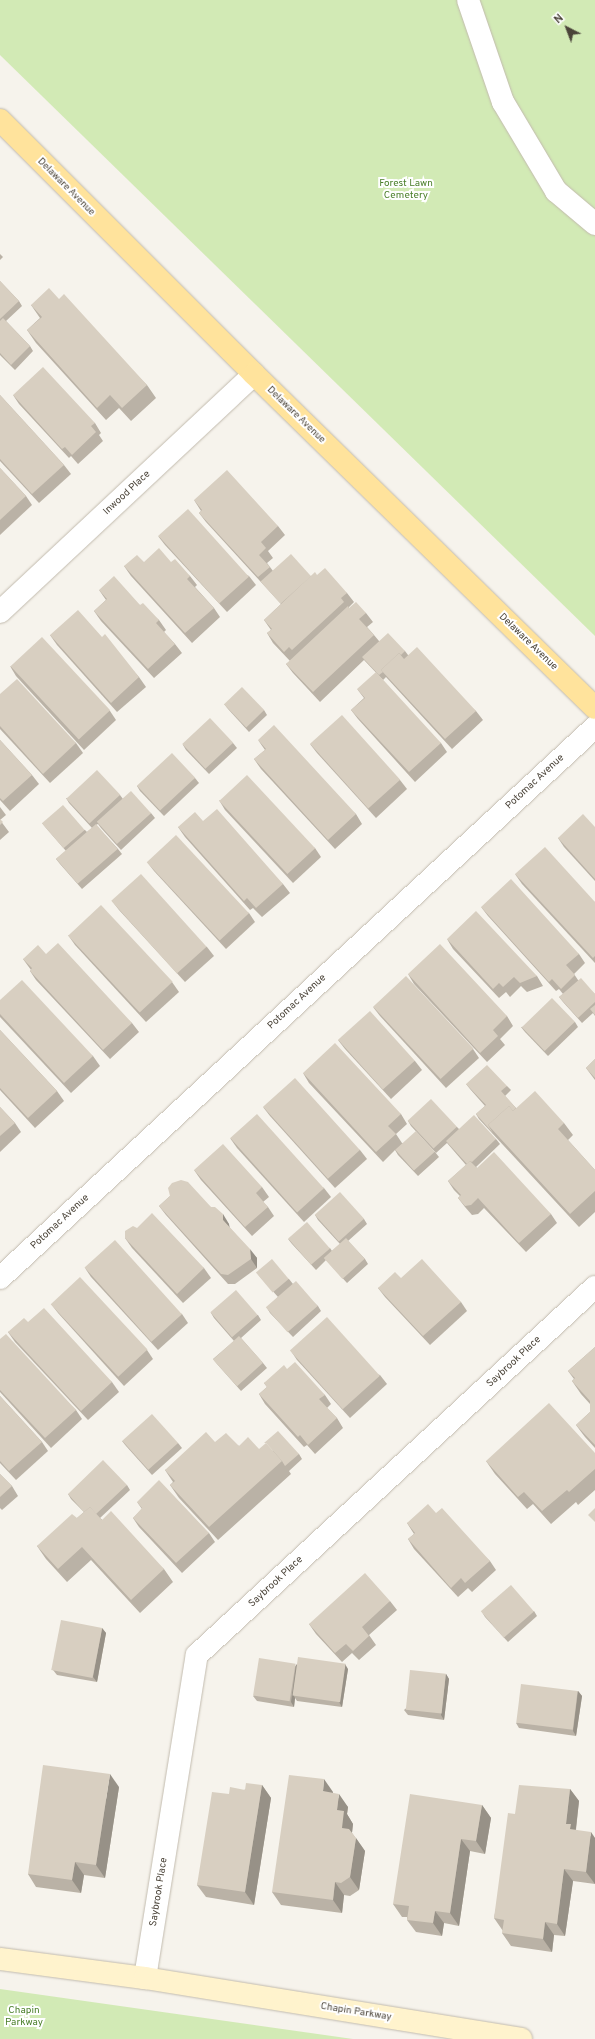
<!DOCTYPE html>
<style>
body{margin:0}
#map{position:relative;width:595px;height:2039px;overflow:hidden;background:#f6f3ec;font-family:Overpass,sans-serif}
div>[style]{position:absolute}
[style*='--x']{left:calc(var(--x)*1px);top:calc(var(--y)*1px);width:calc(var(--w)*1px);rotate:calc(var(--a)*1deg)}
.green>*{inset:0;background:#d2eab5}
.roads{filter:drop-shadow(0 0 1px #c2bbae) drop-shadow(0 0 1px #c2bbae)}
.street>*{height:22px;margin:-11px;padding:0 11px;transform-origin:11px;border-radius:11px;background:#fff}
.secondary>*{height:22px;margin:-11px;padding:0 11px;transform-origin:11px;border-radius:11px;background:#fff3cd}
.primary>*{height:22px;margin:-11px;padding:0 11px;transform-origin:11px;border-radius:11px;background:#ffe39c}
.wall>*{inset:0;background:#bab2a6}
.shaded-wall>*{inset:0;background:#979187}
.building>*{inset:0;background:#d8cfc1;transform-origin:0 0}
span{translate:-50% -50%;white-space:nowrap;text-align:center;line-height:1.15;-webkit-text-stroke:4px #fff;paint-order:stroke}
.park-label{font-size:10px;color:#4a7f2a}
.street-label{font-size:10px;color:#4b4439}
.north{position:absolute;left:547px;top:8px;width:40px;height:40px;-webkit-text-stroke:3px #fff;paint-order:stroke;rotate:318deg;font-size:11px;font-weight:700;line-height:16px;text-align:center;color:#4b4439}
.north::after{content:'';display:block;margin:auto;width:14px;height:18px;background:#4b4439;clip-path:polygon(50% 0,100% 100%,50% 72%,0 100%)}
</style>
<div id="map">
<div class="green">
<div style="clip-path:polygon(0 0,595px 0,595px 636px,0 55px)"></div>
<div style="clip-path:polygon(0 1989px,353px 2039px,0 2039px)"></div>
</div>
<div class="roads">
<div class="street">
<div style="--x:468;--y:0;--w:108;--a:71.1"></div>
<div style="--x:503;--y:102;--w:104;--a:59.2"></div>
<div style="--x:556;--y:191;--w:51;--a:40.2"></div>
<div style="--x:0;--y:612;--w:348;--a:-43.1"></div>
<div style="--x:0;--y:1278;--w:811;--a:-42.8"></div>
<div style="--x:145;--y:1978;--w:327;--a:-80.9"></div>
<div style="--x:197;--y:1655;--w:542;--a:-42.76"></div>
</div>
<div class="secondary">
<div style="--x:0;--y:1959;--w:146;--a:7.5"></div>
<div style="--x:145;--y:1978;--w:381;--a:9.2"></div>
</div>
<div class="primary">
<div style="--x:0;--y:120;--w:359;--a:45"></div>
<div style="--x:254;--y:374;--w:477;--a:44.4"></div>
</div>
</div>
<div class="wall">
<div style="clip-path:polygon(0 254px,3px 257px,0 260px)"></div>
<div style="clip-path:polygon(0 281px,19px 301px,22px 306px,6px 321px,30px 346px,33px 351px,15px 370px,0 355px)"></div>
<div style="clip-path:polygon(59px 299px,147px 385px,156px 398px,131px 421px,119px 408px,106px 420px,36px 343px,27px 330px,40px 318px,31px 305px)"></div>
<div style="clip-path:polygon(0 395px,64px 465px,71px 474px,39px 503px,0 461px)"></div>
<div style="clip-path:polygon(13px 395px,95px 423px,101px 433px,99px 435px,103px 441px,78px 464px,71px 456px,69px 458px,19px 404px)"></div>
<div style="clip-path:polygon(0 468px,26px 496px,32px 505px,0 535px)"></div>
<div style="clip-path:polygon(194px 500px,278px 526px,285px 535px,268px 551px,273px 558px,267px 563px,273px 571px,311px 576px,317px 575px,347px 593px,354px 602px,349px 607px,349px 608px,366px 613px,373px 622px,367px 627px,374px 635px,379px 641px,405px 651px,408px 655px,476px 711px,483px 720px,452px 749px,386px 677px,383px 680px,364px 660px,320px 702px,293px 673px,286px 664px,290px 661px,273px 643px,267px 633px,271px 630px,264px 620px,281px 604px,206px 522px,199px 513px,201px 511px)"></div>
<div style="clip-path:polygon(158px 536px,249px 576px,256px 585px,227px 612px,165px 545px)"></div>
<div style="clip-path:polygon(144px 562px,171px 562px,190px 576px,197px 585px,195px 587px,214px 608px,220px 617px,192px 643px,131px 576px,124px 566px)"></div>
<div style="clip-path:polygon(99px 590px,140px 605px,159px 620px,166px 630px,164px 632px,175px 644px,182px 653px,154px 678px,101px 621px,94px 611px,106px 600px)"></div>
<div style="clip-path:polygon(50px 635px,102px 637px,139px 677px,146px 687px,117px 712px,57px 645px)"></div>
<div style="clip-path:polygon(10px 666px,110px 711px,116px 720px,84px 750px,16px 676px)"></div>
<div style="clip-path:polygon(357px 689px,441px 743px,447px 752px,415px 782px,358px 719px,351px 710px,364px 698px)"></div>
<div style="clip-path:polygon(0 694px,76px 743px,83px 753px,50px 783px,0 729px)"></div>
<div style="clip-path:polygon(224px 704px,264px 710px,267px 715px,249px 732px,228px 709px)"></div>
<div style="clip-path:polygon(0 740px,32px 775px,39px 784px,10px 811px,0 800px)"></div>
<div style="clip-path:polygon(258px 740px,356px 814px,362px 824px,335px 849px,261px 769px,254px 759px,265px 750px)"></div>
<div style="clip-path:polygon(233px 743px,237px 748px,209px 774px,186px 750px,183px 745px)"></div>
<div style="clip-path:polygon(310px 744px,400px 780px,407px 789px,376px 818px,317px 753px)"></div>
<div style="clip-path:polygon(195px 778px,199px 783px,164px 816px,140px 791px,137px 786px)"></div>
<div style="clip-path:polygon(120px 795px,123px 799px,151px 813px,155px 818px,121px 850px,101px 828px,98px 824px,96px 825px,118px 849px,122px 854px,82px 889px,60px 864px,56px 859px,66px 851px,46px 828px,42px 823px,85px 830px,87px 832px,92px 828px,69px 803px,66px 798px)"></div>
<div style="clip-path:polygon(219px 800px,315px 848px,321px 857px,293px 883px,225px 810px)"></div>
<div style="clip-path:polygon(0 807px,6px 815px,0 820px,9px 832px,0 840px)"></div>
<div style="clip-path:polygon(203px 821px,283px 884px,290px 893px,262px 917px,253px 908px,250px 910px,185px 837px,178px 827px)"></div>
<div style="clip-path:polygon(595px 827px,595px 881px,564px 847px,558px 838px)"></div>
<div style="clip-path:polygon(147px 862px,249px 913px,255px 922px,226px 949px,154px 871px)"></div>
<div style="clip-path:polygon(515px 874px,595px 902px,595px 963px,522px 884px)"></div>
<div style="clip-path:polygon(112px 901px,207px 947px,214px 956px,185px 982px,119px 910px)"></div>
<div style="clip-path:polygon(481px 907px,579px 954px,585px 963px,574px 974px,578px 980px,595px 994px,595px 1016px,593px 1013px,582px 1023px,563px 1002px,559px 997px,563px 994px,559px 989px,556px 991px,488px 916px)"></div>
<div style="clip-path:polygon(68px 935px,172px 982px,179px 992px,146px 1022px,75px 945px)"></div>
<div style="clip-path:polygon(447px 939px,537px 976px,543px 986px,527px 992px,521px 986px,510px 997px,506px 992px,499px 998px,453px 949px)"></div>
<div style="clip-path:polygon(46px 954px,132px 1023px,139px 1032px,110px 1059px,36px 980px,30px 971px,31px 970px,23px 959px)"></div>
<div style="clip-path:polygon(408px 974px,507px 1016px,513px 1026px,500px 1039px,505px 1045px,487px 1062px,414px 984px)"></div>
<div style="clip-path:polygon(0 1000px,93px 1056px,100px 1066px,71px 1093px,0 1017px)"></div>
<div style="clip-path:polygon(373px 1007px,473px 1049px,479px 1058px,446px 1088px,380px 1016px)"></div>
<div style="clip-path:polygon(575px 1022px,578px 1027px,548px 1056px,525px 1032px,521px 1027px)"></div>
<div style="clip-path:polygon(0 1030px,57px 1091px,64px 1101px,35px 1128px,0 1090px)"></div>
<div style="clip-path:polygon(338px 1040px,415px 1061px,422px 1070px,391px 1099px,345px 1049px)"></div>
<div style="clip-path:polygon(595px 1059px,595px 1080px,586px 1068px)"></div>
<div style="clip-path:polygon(303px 1073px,401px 1114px,407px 1124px,396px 1134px,402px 1143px,435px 1152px,439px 1157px,418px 1176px,398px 1155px,395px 1150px,383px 1162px,309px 1083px)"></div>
<div style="clip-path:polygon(466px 1084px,507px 1086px,511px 1090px,505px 1096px,516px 1108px,564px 1123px,573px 1135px,568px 1140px,595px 1170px,595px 1212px,579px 1227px,479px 1119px,476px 1114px,485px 1106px,470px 1089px)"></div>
<div style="clip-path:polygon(0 1107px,15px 1123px,21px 1132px,0 1152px)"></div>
<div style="clip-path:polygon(263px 1107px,360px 1150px,367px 1159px,335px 1188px,270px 1116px)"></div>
<div style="clip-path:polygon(408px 1121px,457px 1127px,459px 1129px,496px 1139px,500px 1144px,476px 1167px,477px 1168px,551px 1214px,557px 1223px,526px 1252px,484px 1208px,478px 1214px,472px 1215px,465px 1207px,458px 1198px,460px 1196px,454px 1190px,448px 1181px,466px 1165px,447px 1143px,436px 1153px,411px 1126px)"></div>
<div style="clip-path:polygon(230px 1138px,324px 1188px,331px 1197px,304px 1222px,237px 1148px)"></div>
<div style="clip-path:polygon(194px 1170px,262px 1187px,269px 1197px,263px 1202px,268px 1207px,274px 1216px,252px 1236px,201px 1180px)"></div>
<div style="clip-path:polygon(170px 1196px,211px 1207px,229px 1224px,229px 1227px,257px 1258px,257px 1268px,235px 1284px,228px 1284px,166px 1215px,159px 1206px)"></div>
<div style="clip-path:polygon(315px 1215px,364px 1219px,367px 1224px,348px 1241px,365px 1259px,368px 1264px,347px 1283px,326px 1260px,316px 1270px,292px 1244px,288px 1239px,330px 1248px,332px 1251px,340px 1244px,318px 1220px)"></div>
<div style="clip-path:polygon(137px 1228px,204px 1268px,211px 1278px,183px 1303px,132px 1248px,125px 1238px)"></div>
<div style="clip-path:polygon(85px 1268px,182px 1314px,188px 1323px,158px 1350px,91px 1277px)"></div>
<div style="clip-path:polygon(257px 1273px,289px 1279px,293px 1284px,318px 1306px,321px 1311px,293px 1337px,270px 1313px,267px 1308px,278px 1297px,261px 1278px)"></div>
<div style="clip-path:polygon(401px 1278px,461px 1302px,467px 1311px,430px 1345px,385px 1297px,378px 1288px)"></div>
<div style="clip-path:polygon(51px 1304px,147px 1350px,153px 1359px,124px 1386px,58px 1313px)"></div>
<div style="clip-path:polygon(211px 1313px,258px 1315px,261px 1320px,241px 1338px,263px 1363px,267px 1368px,241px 1391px,217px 1364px,213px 1359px,234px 1341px,214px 1318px)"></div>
<div style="clip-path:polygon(28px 1322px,112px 1382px,119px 1392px,88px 1420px,15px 1342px,8px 1332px)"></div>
<div style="clip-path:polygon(0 1339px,76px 1410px,82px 1419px,51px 1448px,0 1392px)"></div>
<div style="clip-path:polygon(595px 1347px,595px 1448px,585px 1437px,576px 1425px,590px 1412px,590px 1404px,581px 1394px,572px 1381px,574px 1379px,568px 1371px)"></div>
<div style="clip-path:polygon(291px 1351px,380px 1375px,387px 1384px,350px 1418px,297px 1360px)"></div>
<div style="clip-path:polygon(287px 1369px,325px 1395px,331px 1404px,327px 1408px,337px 1418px,343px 1428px,315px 1454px,307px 1445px,304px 1447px,265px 1404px,259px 1394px,267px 1387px,264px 1383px)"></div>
<div style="clip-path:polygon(0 1396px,42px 1442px,48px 1451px,16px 1480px,0 1463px)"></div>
<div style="clip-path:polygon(122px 1441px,178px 1443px,182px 1448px,152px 1475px,126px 1446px)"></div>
<div style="clip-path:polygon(215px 1442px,259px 1449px,299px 1454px,302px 1459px,289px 1471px,291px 1474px,218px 1540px,179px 1498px,170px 1485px,173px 1482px,165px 1470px)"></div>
<div style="clip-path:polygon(595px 1453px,595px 1490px,578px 1505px,576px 1502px,551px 1524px,533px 1504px,527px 1509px,495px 1474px,486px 1461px)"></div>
<div style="clip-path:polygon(0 1474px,12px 1486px,18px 1496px,2px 1510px,0 1508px)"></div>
<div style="clip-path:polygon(127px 1485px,130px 1490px,100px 1518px,164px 1569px,173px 1582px,140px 1613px,91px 1560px,67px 1582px,46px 1559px,37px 1546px,77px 1518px,84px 1512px,71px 1499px,68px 1494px)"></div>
<div style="clip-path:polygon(137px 1502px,209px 1533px,215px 1542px,182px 1573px,139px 1527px,133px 1518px,142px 1509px)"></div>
<div style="clip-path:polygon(436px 1513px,490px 1561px,496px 1570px,472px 1592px,468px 1588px,458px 1597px,414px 1549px,408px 1539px,414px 1534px,407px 1523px)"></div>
<div style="clip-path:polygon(390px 1601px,397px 1610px,369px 1635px,376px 1645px,359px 1660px,352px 1653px,342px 1662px,316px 1634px,309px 1624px)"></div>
<div style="clip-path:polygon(534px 1611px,537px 1616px,508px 1642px,485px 1617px,482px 1612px)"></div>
<div style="clip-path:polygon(102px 1628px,106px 1633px,97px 1682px,57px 1675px,53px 1670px)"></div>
<div style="clip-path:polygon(297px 1665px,348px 1669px,342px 1707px,297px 1701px,295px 1698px,294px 1707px,257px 1701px,253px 1696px)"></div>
<div style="clip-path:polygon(446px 1674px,449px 1679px,444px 1720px,408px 1715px,404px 1710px)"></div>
<div style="clip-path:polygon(578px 1691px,582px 1696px,576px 1736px,519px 1728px,516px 1723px)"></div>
<div style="clip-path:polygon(262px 1785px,271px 1798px,254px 1905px,206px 1897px,197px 1885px,229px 1794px)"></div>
<div style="clip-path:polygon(119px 1787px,105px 1878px,84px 1875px,81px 1893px,36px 1887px,28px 1874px)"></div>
<div style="clip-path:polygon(570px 1789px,579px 1801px,576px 1830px,595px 1838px,595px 1884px,573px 1881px,565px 1936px,554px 1935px,552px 1952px,511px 1946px,502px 1933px,503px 1931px,494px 1918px,515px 1814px)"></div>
<div style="clip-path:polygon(333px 1792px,333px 1793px,348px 1807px,347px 1814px,353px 1824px,352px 1833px,365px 1851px,359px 1890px,350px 1896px,344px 1895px,342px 1913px,281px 1905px,272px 1892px)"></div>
<div style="clip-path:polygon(482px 1805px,491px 1818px,485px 1854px,470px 1851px,459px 1926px,444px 1923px,442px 1936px,416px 1932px,407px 1920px,407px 1917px,402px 1917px,393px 1904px)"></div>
</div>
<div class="shaded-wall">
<div style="clip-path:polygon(223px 1214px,229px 1224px,230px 1229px,223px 1220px)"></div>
<div style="clip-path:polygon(250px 1249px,257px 1258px,257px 1268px,251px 1259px)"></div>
<div style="clip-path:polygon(102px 1628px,106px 1633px,97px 1682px,93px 1677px)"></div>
<div style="clip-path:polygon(296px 1664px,300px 1669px,294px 1696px,295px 1698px,294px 1707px,291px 1702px)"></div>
<div style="clip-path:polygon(345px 1664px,348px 1669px,342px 1707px,339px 1702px)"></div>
<div style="clip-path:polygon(446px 1674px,449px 1679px,444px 1720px,441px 1715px)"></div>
<div style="clip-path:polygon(578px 1691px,582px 1696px,576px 1736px,573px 1731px)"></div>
<div style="clip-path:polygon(110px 1774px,119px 1787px,105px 1878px,96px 1865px)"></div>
<div style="clip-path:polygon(324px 1779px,333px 1792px,332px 1804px,323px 1791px)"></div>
<div style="clip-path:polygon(262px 1785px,271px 1798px,254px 1905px,245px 1892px)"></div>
<div style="clip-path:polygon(570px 1789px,579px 1801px,575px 1836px,566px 1824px)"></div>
<div style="clip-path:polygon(339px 1794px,348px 1807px,347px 1814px,353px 1824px,351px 1841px,342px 1828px,337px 1810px)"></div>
<div style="clip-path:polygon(482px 1805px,491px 1818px,485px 1854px,476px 1841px)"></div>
<div style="clip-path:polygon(591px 1832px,595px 1838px,595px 1884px,586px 1872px)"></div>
<div style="clip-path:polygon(356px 1838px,365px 1851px,359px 1890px,350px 1877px)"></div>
<div style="clip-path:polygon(461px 1839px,470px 1851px,459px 1926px,450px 1913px)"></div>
<div style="clip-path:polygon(75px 1862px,84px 1875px,81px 1893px,72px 1880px)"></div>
<div style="clip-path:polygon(564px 1869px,573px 1881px,565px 1936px,557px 1924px)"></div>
<div style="clip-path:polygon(335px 1882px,344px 1895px,342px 1913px,333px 1900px)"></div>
<div style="clip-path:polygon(435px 1911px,444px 1923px,442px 1936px,433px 1923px)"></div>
<div style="clip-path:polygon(545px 1922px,554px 1935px,552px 1952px,543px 1939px)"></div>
</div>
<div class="building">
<div style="clip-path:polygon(0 281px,19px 301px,0 319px)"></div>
<div style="clip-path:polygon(49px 288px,59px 299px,64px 294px,147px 385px,122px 408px,110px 395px,97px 408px,27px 330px,42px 317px,31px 305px)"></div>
<div style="clip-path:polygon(3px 318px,30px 346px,11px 365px,0 353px,0 321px)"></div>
<div style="clip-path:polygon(43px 367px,95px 423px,91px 426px,96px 432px,72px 455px,65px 447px,62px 449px,13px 395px)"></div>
<div style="clip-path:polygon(0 395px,64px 465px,32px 494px,0 459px)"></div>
<div style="clip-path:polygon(0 468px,26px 496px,0 520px)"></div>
<div style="clip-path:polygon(227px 470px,278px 526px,261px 542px,266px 548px,259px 555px,270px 567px,258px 577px,199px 513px,202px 510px,194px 500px)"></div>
<div style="left:188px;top:509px;width:91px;height:40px;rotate:48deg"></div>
<div style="clip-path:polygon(159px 548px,171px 562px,175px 559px,190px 576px,187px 579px,214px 608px,185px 633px,124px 566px,137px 555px,144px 562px)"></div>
<div style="left:291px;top:554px;width:30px;height:41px;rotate:48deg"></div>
<div style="clip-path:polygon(325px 568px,347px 593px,341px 598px,344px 602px,292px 650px,289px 647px,284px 652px,267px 633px,272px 629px,264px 620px,315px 572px,317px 575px)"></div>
<div style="clip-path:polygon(114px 576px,140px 605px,143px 603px,159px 620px,156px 623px,175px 644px,148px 669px,94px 611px,107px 599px,99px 590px)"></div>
<div style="clip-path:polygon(356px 602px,366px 613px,359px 619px,374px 635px,313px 692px,286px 664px,348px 606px,349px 608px)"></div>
<div style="clip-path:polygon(78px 610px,102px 637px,105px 634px,139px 677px,111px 703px,50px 635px)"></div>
<div style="clip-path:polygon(388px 633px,405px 651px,401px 655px,399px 653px,381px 670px,383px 672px,379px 675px,362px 657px)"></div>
<div style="left:42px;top:637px;width:100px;height:43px;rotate:47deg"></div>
<div style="clip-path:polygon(417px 647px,476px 711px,445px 739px,381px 670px,399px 653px,404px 659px)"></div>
<div style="clip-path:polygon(376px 672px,441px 743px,409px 772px,351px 710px,365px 698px,357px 689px)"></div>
<div style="clip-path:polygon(17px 679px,76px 743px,43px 774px,0 726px,0 694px)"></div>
<div style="left:242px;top:687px;width:32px;height:25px;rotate:46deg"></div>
<div style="left:342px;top:715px;width:87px;height:43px;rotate:48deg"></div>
<div style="left:210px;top:718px;width:34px;height:38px;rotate:47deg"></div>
<div style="clip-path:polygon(274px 725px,356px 814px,328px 840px,254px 759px,266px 749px,258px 740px)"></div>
<div style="clip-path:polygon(0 740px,32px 775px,3px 801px,0 798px)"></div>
<div style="left:172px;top:753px;width:34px;height:48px;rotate:47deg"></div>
<div style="left:97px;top:770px;width:34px;height:42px;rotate:47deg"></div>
<div style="left:247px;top:775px;width:100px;height:38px;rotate:47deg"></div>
<div style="left:131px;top:791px;width:30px;height:46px;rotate:48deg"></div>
<div style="left:63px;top:805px;width:33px;height:28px;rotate:49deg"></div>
<div style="clip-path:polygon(217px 809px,283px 884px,256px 908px,247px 898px,244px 901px,178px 827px,195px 812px,203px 821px)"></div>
<div style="clip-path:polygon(583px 814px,595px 827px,595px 879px,558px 838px)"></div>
<div style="clip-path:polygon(0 819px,3px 822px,0 825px)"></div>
<div style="left:96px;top:824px;width:33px;height:53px;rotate:49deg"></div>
<div style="left:176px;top:835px;width:107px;height:40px;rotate:47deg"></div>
<div style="clip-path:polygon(545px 847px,595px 902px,595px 956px,593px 958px,515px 874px)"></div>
<div style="left:141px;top:874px;width:98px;height:40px;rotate:48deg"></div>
<div style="clip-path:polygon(511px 879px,579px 954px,566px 965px,575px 975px,561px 989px,552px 979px,549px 982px,481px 907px)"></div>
<div style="left:101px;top:905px;width:105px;height:45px;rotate:47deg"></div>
<div style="clip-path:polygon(476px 911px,537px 976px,520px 983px,514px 977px,503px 987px,499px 983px,493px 989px,447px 939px)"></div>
<div style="clip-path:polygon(58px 943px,132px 1023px,103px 1050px,30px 971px,32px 968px,23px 959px,38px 945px,46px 954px)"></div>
<div style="clip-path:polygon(440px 944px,507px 1016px,493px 1030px,498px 1036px,480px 1053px,408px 974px)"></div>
<div style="left:406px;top:976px;width:99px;height:45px;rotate:47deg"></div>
<div style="clip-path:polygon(581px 978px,595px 994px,595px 1002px,578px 1018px,559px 997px)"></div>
<div style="clip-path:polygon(22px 980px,93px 1056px,64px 1083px,0 1014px,0 1000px)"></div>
<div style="left:552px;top:998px;width:33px;height:42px;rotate:46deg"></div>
<div style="clip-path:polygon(595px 1005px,595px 1015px,590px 1009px)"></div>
<div style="left:370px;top:1011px;width:67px;height:43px;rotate:48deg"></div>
<div style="clip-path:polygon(0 1030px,57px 1091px,28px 1118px,0 1088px)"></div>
<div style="clip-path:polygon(335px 1043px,401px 1114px,388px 1126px,396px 1134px,376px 1152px,303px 1073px)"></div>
<div style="clip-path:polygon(595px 1059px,595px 1078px,586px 1068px)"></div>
<div style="clip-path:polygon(487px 1065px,507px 1086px,501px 1091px,516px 1108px,513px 1111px,509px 1106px,488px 1125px,493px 1133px,476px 1114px,486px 1105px,466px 1084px)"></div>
<div style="left:295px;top:1078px;width:97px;height:43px;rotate:48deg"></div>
<div style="clip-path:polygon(535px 1091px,564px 1123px,558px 1129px,595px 1170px,595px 1191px,570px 1214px,488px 1125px,509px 1106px,513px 1111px)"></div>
<div style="left:431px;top:1099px;width:38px;height:32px;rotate:47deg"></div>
<div style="clip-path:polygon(0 1107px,15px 1123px,0 1136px)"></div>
<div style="left:257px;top:1114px;width:100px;height:36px;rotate:48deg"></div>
<div style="clip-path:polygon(474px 1115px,496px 1139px,472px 1162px,470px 1161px,467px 1164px,446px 1141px)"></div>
<div style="left:416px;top:1131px;width:28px;height:28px;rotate:48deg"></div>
<div style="clip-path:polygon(223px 1144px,262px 1187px,256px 1193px,268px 1207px,245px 1227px,194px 1170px)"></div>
<div style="clip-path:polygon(494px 1152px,551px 1214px,519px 1243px,478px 1198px,471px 1205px,465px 1206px,458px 1198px,461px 1195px,448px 1181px,470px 1161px,477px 1168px)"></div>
<div style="clip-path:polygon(181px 1180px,188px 1182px,211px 1207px,215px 1207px,223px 1214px,223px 1220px,250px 1249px,251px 1259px,228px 1275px,221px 1274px,159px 1206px,170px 1196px,168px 1188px,172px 1183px)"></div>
<div style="left:340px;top:1192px;width:36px;height:34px;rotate:48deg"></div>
<div style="clip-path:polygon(152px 1213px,204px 1268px,177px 1294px,125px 1238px,125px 1231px,133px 1226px,137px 1228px)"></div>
<div style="left:307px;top:1222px;width:35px;height:25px;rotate:49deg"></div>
<div style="left:346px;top:1238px;width:28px;height:30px;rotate:48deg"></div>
<div style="left:115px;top:1240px;width:100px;height:41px;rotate:48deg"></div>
<div style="left:272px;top:1259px;width:26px;height:21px;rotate:50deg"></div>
<div style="clip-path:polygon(422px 1259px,461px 1302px,423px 1336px,378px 1288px,395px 1272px,401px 1278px)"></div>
<div style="left:80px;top:1277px;width:99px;height:40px;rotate:47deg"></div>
<div style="left:296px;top:1281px;width:33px;height:40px;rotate:49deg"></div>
<div style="left:236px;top:1290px;width:33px;height:34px;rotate:49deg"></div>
<div style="clip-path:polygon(44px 1308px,112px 1382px,81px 1411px,8px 1332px,24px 1318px,28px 1322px)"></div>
<div style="left:327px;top:1317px;width:79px;height:50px;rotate:48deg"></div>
<div style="clip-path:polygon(6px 1334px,76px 1410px,45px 1438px,0 1390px,0 1339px)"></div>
<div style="left:239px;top:1336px;width:36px;height:35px;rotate:48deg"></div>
<div style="clip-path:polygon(595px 1347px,595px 1445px,576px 1425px,590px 1412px,590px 1401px,572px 1381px,575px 1378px,568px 1371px)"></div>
<div style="clip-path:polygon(295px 1362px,325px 1395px,319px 1399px,337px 1418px,308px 1445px,300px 1435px,298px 1437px,259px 1394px,267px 1387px,264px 1383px,284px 1365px,287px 1369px)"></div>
<div style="clip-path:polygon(0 1396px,42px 1442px,9px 1471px,0 1461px)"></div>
<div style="clip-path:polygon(549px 1403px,595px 1453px,595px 1469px,569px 1492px,567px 1490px,542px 1511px,524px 1492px,518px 1497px,486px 1461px)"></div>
<div style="left:152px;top:1414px;width:39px;height:40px;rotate:48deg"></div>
<div style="clip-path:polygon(278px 1431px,299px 1454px,285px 1466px,282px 1461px,266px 1443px,264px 1443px)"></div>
<div style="clip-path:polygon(206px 1432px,215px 1442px,226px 1433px,239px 1446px,248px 1437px,259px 1449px,266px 1443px,282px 1461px,209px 1527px,170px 1485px,175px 1481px,165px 1470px)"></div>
<div style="clip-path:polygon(103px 1460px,127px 1485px,96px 1514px,90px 1507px,84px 1512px,68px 1494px)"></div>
<div style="clip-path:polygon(0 1474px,12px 1486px,0 1497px)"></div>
<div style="clip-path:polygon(159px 1480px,209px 1533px,176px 1563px,133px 1518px,142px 1508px,137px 1502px)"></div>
<div style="clip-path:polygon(428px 1504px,436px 1513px,442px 1508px,490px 1561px,465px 1583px,461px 1578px,451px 1588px,408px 1539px,415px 1533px,407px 1523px)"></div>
<div style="clip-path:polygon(90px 1507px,102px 1520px,111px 1511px,164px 1569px,131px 1600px,82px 1547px,58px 1569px,37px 1546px,72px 1514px,77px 1518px)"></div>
<div style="clip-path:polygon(595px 1508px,595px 1522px,588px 1515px)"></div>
<div style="clip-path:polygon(365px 1573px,390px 1601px,362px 1627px,369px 1636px,353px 1651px,346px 1644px,335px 1653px,309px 1624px)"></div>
<div style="left:511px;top:1585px;width:35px;height:40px;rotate:49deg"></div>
<div style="left:61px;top:1620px;width:42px;height:51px;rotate:11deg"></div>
<div style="left:298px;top:1657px;width:48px;height:39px;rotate:8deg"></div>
<div style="left:259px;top:1658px;width:37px;height:38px;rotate:9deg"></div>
<div style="left:410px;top:1670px;width:36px;height:40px;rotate:6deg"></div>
<div style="left:521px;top:1684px;width:57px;height:39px;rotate:7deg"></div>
<div style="clip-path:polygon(43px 1765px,110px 1774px,96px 1865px,75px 1862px,72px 1880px,28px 1874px)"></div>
<div style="clip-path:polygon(289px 1775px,324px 1779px,323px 1791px,339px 1794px,337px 1810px,344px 1811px,342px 1828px,349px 1829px,356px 1838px,350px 1877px,341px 1883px,335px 1882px,333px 1900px,272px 1892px)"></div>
<div style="clip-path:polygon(246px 1783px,262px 1785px,245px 1892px,197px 1885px,212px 1792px,229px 1794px,230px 1787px,245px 1790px)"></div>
<div style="clip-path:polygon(519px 1785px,570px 1789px,566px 1824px,571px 1824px,570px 1829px,591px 1832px,586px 1872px,564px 1869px,557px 1924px,545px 1922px,543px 1939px,502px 1933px,504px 1920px,494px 1918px,508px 1813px,515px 1814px)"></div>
<div style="clip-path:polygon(410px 1794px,482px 1805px,476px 1841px,461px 1839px,450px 1913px,435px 1911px,433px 1923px,407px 1920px,409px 1906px,393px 1904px)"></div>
</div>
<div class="park-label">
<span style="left:406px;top:189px">Forest Lawn<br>Cemetery</span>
<span style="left:24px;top:2016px">Chapin<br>Parkway</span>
</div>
<div class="street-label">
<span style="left:66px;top:187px;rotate:45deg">Delaware Avenue</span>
<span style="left:296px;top:415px;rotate:44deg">Delaware Avenue</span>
<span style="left:127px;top:493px;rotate:-43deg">Inwood Place</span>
<span style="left:528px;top:642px;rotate:44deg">Delaware Avenue</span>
<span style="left:535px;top:782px;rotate:-43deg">Potomac Avenue</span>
<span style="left:297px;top:1002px;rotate:-43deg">Potomac Avenue</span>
<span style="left:60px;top:1222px;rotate:-43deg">Potomac Avenue</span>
<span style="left:514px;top:1362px;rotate:-43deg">Saybrook Place</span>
<span style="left:276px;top:1582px;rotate:-43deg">Saybrook Place</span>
<span style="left:159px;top:1892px;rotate:-81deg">Saybrook Place</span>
<span style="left:356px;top:2012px;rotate:9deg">Chapin Parkway</span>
</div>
<div class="north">N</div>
</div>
